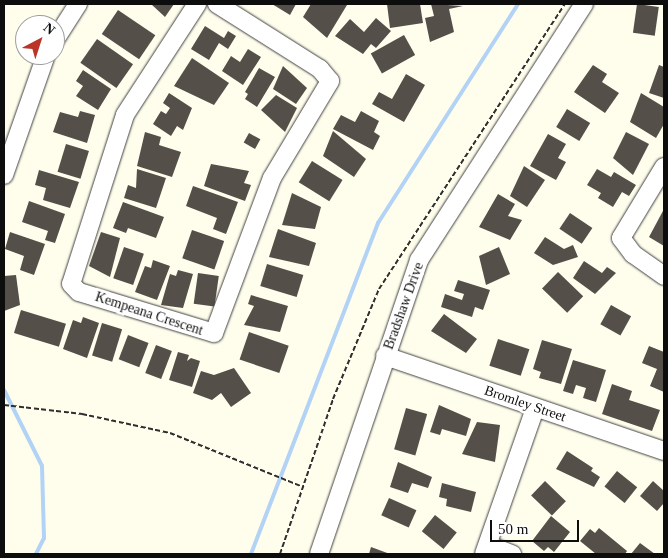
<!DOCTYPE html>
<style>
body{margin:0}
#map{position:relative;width:668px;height:558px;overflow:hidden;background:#fffeed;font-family:Georgia,serif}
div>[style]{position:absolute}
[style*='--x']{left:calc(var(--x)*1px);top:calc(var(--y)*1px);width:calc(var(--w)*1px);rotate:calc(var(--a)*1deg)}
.stream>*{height:4px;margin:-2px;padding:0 2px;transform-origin:2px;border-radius:2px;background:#b2d3f5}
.building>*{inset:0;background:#554f49;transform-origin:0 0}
.path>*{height:2px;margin-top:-1px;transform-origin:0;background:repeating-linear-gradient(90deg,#2f2f2f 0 5px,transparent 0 7.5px)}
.roads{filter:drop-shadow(0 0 1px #404040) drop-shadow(0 0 1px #404040)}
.minor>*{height:18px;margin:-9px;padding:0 9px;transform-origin:9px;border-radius:9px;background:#fff}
span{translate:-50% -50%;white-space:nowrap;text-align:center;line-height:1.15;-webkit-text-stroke:5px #fff;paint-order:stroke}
.street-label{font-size:14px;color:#0d0d0d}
.frame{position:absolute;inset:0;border:5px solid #0d0d0d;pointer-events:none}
.north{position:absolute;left:15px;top:15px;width:50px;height:50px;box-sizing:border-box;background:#fff;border:1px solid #9e9e9e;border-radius:50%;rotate:40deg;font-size:14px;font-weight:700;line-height:20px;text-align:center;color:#0d0d0d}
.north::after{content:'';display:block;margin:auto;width:18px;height:22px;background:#ba3527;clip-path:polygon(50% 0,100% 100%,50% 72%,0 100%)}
.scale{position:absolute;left:490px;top:520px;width:89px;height:22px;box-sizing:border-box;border:2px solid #0d0d0d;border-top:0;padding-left:6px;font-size:15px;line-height:18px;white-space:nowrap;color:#0d0d0d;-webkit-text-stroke:4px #fff;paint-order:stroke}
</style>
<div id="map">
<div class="stream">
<div style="--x:4;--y:390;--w:85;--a:63.4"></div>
<div style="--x:42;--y:466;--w:72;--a:88.4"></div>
<div style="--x:44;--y:538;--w:18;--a:117"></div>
<div style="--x:251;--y:554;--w:355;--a:-69"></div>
<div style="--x:378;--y:223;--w:260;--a:-57.4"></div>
</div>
<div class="building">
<div style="clip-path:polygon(151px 4px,174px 4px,165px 17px)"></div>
<div style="clip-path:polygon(272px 4px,296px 4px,290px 15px)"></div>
<div style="clip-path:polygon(311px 4px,347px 5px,327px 38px,303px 17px)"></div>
<div style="clip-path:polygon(387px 4px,420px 4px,423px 23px,390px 28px)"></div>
<div style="clip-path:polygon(431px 4px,463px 6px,449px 9px,454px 32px,430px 42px,425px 18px,434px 16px)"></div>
<div style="left:637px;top:4px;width:22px;height:29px;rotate:8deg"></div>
<div style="left:118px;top:10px;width:45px;height:29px;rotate:34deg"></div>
<div style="clip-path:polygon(376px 18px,391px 31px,376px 48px,371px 44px,363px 54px,335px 36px,350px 19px,364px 32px)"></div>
<div style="clip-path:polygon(205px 26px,224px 38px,228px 31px,236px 36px,228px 49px,219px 43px,209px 60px,191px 49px)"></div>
<div style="left:404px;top:35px;width:23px;height:38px;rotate:61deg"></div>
<div style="left:97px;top:39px;width:44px;height:29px;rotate:35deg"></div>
<div style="clip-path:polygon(248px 49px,261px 57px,243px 85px,222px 71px,231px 56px,240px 62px)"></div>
<div style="clip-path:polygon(192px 58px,229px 83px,214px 105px,174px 86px)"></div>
<div style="clip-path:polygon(593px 65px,607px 74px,602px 82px,619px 93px,605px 113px,574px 92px)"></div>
<div style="clip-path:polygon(659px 65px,664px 67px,664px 98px,649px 93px)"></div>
<div style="clip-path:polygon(283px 66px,307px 88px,296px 104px,273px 89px)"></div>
<div style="clip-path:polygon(259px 68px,275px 77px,257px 107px,245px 99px,248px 94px,245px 92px)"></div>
<div style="clip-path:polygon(83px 70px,111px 89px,98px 110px,76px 96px,83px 86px,76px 81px)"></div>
<div style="clip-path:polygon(406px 74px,425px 85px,404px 122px,372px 104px,379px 92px,392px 99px)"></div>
<div style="clip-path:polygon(169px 93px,192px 108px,183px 130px,177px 126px,171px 136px,153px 124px,161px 111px,166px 114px,170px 108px,163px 103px)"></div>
<div style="clip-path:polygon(641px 93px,664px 107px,664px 124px,656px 138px,630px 122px)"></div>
<div style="clip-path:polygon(276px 95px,297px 108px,285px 132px,261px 110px)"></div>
<div style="left:567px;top:109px;width:27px;height:21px;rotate:31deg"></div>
<div style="clip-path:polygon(80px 111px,95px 115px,87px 143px,53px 132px,60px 112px,78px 117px)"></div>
<div style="clip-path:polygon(361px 111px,379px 121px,374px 132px,380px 136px,373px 150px,333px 129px,341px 115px,355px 122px)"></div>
<div style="clip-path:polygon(333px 131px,366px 159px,354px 177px,323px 156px)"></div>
<div style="clip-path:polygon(145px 132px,161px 137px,159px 145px,181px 152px,172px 177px,137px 166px)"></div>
<div style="clip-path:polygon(626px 132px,649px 144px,633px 175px,613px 158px)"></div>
<div style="left:249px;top:133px;width:13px;height:11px;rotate:29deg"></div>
<div style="clip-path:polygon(548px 134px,566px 144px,558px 158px,566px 162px,556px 180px,530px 166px)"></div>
<div style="left:66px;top:144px;width:24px;height:29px;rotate:17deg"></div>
<div style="left:312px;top:161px;width:36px;height:25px;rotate:32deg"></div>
<div style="clip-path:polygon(211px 164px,249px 171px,244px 183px,251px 185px,245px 201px,204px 186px)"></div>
<div style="clip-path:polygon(524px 166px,545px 180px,527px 207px,510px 196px)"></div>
<div style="clip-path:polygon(137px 169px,166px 178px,156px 208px,124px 198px,128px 185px,136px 188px)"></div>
<div style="clip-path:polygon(597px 169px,611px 177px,614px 172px,636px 185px,629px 196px,622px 192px,613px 207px,598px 198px,601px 193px,587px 185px)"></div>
<div style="clip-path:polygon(39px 170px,79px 182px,70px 208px,43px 200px,46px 188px,35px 185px)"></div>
<div style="clip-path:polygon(193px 186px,238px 202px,226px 234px,213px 229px,217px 218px,186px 206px)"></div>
<div style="clip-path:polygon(292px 193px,321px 207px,315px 229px,282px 225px)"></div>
<div style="clip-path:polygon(498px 194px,515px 204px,508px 216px,522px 220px,510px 240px,479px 227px)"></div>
<div style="clip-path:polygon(29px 201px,65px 214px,55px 243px,45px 240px,48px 231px,22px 222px)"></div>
<div style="clip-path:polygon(123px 202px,164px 217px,156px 238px,128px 228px,126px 233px,113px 228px)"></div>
<div style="clip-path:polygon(664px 209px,664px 246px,649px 237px)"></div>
<div style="left:570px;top:213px;width:27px;height:19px;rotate:34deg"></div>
<div style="clip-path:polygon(278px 229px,316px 243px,309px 266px,269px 257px)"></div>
<div style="left:192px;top:230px;width:34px;height:30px;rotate:19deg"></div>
<div style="clip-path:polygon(10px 232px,45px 244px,34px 275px,20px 270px,24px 256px,5px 249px)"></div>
<div style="clip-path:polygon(101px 232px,120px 238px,110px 277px,89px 266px)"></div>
<div style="clip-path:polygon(545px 237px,564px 249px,573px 245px,578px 257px,553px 265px,534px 253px)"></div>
<div style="left:124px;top:247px;width:21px;height:33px;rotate:19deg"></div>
<div style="clip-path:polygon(499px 247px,510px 274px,486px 285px,479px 256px)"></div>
<div style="clip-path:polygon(153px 260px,170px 266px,157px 300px,135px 292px,145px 266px,151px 268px)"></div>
<div style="clip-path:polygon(584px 261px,602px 273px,607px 267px,616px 273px,595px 294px,573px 278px)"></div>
<div style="left:267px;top:264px;width:38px;height:23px;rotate:17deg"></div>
<div style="clip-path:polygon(178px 270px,193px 274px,183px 308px,161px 305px,170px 274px,176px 276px)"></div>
<div style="left:558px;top:272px;width:35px;height:23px;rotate:44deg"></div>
<div style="left:198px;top:273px;width:21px;height:31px;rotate:8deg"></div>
<div style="clip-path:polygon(16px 275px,20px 305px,4px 311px,4px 276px)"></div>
<div style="clip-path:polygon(458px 280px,490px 290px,483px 310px,475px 307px,472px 317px,441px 307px,445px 294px,462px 300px,464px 294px,454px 291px)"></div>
<div style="clip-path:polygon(251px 295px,288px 306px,280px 332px,244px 325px,254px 306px,248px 304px)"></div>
<div style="left:611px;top:305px;width:23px;height:22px;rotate:29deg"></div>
<div style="left:21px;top:310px;width:47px;height:24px;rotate:17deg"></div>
<div style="clip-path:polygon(444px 314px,477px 339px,466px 353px,431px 331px)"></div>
<div style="clip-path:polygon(83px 317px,99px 323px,87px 358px,63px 349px,73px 320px,81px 323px)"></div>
<div style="left:102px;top:323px;width:21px;height:34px;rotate:17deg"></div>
<div style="left:249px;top:332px;width:42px;height:29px;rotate:19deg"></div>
<div style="left:128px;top:335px;width:22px;height:26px;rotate:21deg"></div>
<div style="left:498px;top:339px;width:33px;height:28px;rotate:18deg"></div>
<div style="clip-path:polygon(542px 340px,572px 349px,561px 384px,539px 378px,541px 372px,533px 369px)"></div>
<div style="left:156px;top:345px;width:17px;height:30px;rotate:21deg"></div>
<div style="clip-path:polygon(649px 346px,664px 352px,664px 392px,650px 386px,657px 369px,642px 363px)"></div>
<div style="clip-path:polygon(178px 352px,189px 355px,187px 361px,191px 358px,200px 361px,192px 387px,169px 380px)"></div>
<div style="clip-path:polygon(573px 360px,606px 370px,596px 402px,583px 398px,586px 388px,576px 385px,573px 394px,563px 391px)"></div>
<div style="clip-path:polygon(234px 368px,251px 393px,231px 407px,221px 393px,212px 400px,193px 393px,201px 371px,214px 375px)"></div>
<div style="clip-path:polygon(612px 384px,632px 391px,629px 400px,660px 410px,652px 431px,602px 414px)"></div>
<div style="clip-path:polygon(439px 405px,471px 419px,466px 436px,442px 429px,440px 435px,430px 432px)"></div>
<div style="left:406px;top:408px;width:22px;height:43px;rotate:16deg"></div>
<div style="clip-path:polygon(477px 422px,500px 425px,495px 462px,462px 454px)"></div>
<div style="clip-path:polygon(567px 451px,593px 468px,591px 471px,600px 477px,594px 487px,556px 469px)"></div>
<div style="clip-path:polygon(398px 462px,432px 477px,428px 488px,412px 483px,408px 493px,390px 487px)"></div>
<div style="left:617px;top:471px;width:26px;height:20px;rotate:39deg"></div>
<div style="left:545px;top:481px;width:29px;height:20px;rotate:44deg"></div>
<div style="clip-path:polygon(653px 481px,664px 491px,664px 503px,657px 511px,640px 496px)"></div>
<div style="clip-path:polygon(442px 483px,476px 492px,471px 512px,446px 506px,447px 499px,439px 497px)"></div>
<div style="left:389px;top:498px;width:30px;height:19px;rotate:24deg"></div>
<div style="left:435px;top:515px;width:28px;height:21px;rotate:39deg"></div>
<div style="clip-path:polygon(551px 516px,570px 532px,554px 552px,548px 547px,544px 551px,532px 541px)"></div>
<div style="clip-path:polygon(599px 528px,627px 551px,625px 554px,596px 554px,580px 541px,590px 529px,595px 533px)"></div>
<div style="clip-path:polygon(640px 543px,655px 554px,631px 554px)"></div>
<div style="clip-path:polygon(371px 547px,390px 554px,369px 554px)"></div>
</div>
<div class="path">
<div style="--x:4;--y:405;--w:79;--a:6.6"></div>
<div style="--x:82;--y:414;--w:90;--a:12.2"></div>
<div style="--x:170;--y:433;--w:144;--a:22.1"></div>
<div style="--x:280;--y:554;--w:164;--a:-71.1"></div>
<div style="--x:333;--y:399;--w:119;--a:-67.3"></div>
<div style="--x:379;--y:289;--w:340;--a:-56.9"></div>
</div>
<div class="roads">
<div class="minor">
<div style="--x:197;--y:4;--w:132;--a:123"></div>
<div style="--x:125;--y:115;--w:177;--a:107.7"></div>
<div style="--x:71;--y:284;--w:11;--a:45"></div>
<div style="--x:79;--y:292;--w:141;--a:16.9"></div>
<div style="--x:214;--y:333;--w:165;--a:-69.5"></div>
<div style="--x:272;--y:178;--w:113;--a:-59.1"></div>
<div style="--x:330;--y:81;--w:16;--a:-130"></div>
<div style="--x:320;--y:69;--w:122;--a:-147.7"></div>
<div style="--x:55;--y:40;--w:43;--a:-57.4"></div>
<div style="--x:664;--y:167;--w:83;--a:121.2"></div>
<div style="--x:621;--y:238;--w:20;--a:53"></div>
<div style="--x:633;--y:254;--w:38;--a:35"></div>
<div style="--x:4;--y:175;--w:127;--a:-70.7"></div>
<div style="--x:385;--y:356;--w:295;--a:18.8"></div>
<div style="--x:488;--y:545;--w:26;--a:21"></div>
<div style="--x:319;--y:554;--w:311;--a:-71.2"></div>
<div style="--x:419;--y:260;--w:305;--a:-57.2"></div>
<div style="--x:484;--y:554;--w:155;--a:-70.7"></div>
</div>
</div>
<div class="street-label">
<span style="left:404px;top:306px;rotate:-70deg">Bradshaw Drive</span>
<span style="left:149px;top:314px;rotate:18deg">Kempeana Crescent</span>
<span style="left:525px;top:404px;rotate:19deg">Bromley Street</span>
</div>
<div class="frame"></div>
<div class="north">N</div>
<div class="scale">50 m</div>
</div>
